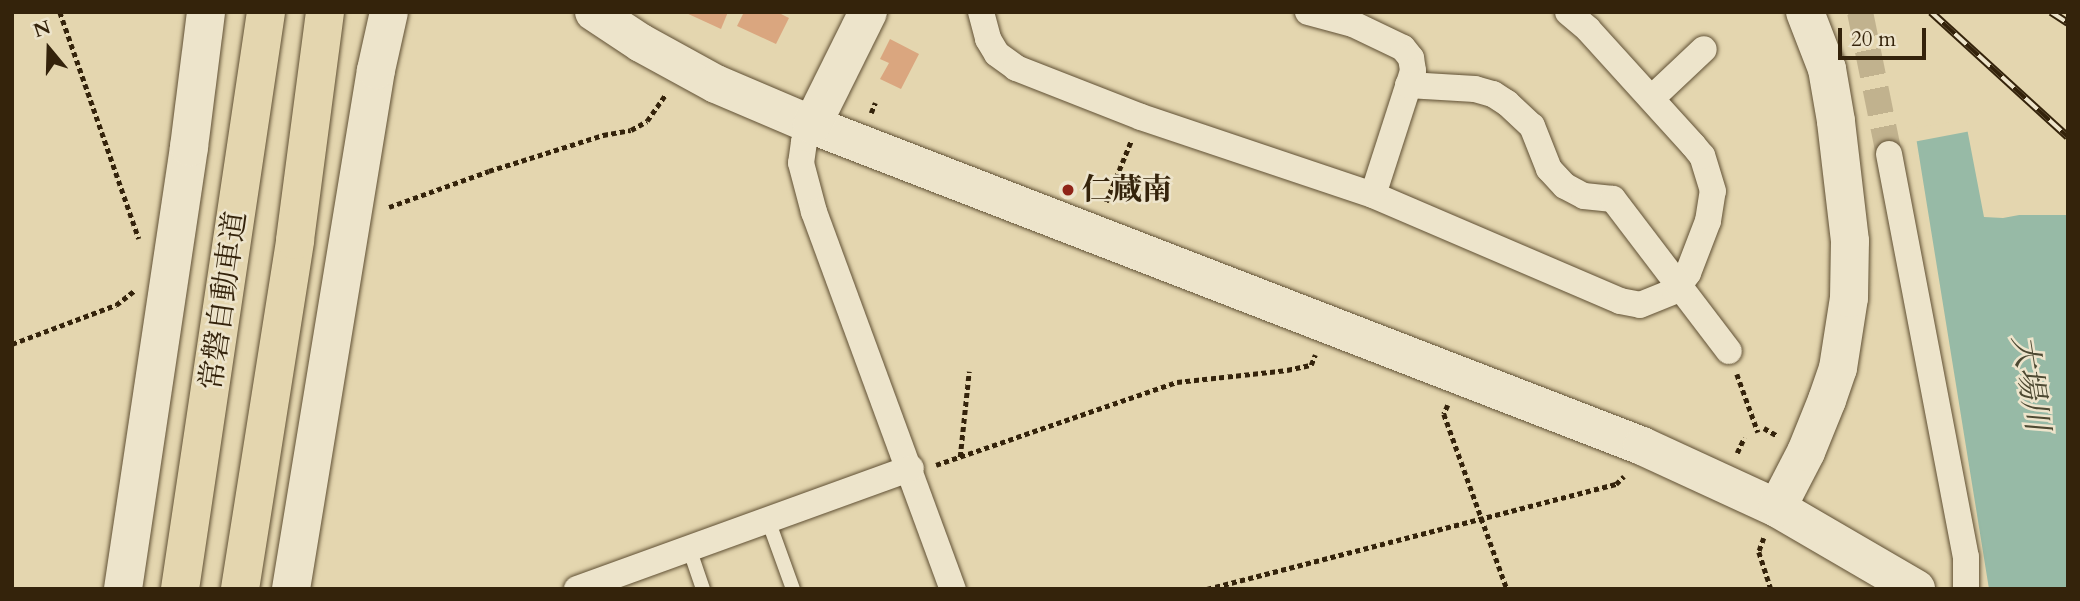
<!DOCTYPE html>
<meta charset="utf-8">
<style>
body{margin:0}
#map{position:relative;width:2080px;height:601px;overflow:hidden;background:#e4d6af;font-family:Cardo,"Noto Serif JP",serif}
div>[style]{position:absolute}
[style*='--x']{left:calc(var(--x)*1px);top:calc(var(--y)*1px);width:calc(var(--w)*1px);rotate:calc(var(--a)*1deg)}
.water>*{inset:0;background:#97baa6}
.pier>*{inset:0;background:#e4d6af;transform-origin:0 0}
.building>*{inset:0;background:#daa67f}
.street-tunnel>*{height:26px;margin-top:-13px;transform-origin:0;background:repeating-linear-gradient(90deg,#c1b28e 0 26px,transparent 0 39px)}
.path>*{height:4.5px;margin-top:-2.25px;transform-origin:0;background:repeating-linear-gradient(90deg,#34230b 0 5px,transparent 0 8.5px)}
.roads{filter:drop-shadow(0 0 2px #605034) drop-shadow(0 0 2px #605034)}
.lane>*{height:14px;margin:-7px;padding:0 7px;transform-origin:7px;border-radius:7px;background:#ede4cb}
.street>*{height:26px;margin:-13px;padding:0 13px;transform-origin:13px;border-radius:13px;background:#ede4cb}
.secondary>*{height:38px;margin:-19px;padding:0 19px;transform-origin:19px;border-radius:19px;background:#ede4cb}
.highway>*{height:38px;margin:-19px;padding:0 19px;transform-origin:19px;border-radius:19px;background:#e4d6af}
.rail>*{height:8px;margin-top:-4px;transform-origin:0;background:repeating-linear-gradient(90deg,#ede4cb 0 16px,#34230b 0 32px);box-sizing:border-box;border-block:2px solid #34230b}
.dots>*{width:19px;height:19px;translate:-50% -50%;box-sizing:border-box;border:4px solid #ede4cb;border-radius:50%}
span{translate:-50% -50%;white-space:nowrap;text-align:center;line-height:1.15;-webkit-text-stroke:5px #ede4cb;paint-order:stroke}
.poi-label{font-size:30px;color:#34230b;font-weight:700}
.left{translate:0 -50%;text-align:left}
.street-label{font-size:30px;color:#34230b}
.water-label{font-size:32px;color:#4d4932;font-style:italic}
.frame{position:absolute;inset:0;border:14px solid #34230b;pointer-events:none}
.north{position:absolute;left:14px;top:14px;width:70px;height:70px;-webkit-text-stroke:5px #ede4cb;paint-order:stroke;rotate:341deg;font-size:19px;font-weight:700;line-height:28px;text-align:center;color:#34230b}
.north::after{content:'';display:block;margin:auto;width:24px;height:32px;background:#34230b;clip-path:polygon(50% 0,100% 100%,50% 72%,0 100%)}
.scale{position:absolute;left:1838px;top:28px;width:88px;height:32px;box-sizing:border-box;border:4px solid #34230b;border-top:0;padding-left:9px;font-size:21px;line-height:24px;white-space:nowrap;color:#34230b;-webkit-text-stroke:5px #ede4cb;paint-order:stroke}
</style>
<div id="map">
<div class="water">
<div style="clip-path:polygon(1966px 123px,1984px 217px,2003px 218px,2068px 206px,2068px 589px,1989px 589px,1915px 131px)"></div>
</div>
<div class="pier">
<div style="clip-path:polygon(1966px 120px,1971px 131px,1913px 142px,1913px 128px)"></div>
<div style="left:2068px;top:202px;width:13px;height:61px;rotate:90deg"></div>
</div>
<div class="building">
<div style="clip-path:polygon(684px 12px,728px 12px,721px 29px)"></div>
<div style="clip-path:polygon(744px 12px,777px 12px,789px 18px,776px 44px,737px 26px)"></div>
<div style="clip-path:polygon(890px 39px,919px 54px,901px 89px,880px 79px,889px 63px,880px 59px)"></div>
</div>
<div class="street-tunnel">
<div style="--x:1860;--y:12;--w:145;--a:78.5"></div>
</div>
<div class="path">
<div style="--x:60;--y:12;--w:240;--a:70.8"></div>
<div style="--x:871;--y:113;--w:11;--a:-68"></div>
<div style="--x:1106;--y:202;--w:66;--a:-67.7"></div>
<div style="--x:389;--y:207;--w:106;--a:-19.8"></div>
<div style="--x:489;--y:171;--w:120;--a:-17.5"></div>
<div style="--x:603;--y:135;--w:28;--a:-10"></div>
<div style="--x:631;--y:130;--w:18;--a:-29"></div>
<div style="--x:647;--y:121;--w:33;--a:-55"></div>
<div style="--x:12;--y:344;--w:111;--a:-20.6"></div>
<div style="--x:116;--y:305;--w:23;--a:-38"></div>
<div style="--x:1737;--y:374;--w:62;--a:70.1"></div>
<div style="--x:1448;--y:405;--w:10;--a:114"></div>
<div style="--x:1444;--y:414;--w:186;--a:70.2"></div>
<div style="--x:1764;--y:428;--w:16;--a:30"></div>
<div style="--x:1737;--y:453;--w:17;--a:-65"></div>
<div style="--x:960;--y:457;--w:86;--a:-84"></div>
<div style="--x:936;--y:465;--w:255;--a:-19"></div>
<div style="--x:1177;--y:382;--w:111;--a:-6.2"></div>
<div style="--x:1287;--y:370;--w:25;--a:-12"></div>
<div style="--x:1311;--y:365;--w:11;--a:-68"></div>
<div style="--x:1764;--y:538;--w:15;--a:110"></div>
<div style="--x:1759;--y:552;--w:39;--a:72"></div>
<div style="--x:1207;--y:589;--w:422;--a:-14.4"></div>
<div style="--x:1616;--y:484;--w:11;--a:-45"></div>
</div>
<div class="roads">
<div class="lane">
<div style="--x:768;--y:520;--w:73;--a:70.1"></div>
<div style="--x:689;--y:548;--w:43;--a:71.1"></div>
</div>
<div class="street">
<div style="--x:981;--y:12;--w:28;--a:75"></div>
<div style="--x:988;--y:39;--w:17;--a:59"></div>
<div style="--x:997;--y:54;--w:24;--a:36"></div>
<div style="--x:1016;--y:68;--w:134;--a:21.4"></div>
<div style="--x:1141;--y:117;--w:245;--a:18.6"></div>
<div style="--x:1373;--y:195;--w:269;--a:23.2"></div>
<div style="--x:1620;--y:301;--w:20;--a:11"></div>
<div style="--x:1640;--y:305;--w:38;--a:-22"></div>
<div style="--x:1675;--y:291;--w:22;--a:-54"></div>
<div style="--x:1688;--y:273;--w:56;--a:-69"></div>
<div style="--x:1708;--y:221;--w:30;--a:-81"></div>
<div style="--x:1713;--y:191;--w:37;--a:-107"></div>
<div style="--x:1702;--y:156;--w:14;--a:-129"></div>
<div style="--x:1693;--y:145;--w:156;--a:-132.2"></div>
<div style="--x:1588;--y:29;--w:26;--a:-140"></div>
<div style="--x:1308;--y:12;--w:47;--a:14.9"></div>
<div style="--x:1353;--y:24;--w:55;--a:25.6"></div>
<div style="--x:1403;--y:48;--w:13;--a:51"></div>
<div style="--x:1411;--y:58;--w:13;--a:81"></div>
<div style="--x:1413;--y:71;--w:130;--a:107.9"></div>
<div style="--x:1408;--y:85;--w:67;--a:3.4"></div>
<div style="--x:1475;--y:89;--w:19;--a:16"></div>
<div style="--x:1493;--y:94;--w:17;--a:33"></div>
<div style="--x:1507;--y:103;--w:34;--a:43"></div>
<div style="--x:1532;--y:126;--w:46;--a:68.4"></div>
<div style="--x:1549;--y:169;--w:23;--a:47"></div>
<div style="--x:1565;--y:186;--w:21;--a:28"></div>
<div style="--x:1584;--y:196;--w:29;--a:6"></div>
<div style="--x:1613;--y:199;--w:191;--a:52.7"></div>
<div style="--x:1652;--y:98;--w:71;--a:-43.3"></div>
<div style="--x:812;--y:125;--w:19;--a:115"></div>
<div style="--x:804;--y:142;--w:21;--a:98"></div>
<div style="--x:801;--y:163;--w:51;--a:75.1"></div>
<div style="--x:814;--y:212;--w:402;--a:69.8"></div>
<div style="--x:1889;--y:154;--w:410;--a:79.2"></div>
<div style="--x:1966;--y:557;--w:32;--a:90"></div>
<div style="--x:577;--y:589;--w:355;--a:-19.9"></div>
</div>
<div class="secondary">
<div style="--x:594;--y:12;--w:56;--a:33.4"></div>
<div style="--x:641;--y:43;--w:85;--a:28.7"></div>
<div style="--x:716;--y:84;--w:104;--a:23.1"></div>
<div style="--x:812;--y:125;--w:890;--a:21.14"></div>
<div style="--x:1642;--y:446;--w:149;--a:24.7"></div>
<div style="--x:1777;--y:508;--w:161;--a:30.2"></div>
<div style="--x:812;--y:125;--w:126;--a:-63.6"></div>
<div style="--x:1777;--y:508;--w:63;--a:-62.6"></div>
<div style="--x:1806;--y:452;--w:56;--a:-68"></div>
<div style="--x:1827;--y:400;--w:34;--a:-71"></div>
<div style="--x:1838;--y:368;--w:71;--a:-81.1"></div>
<div style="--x:1849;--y:298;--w:57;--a:-89"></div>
<div style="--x:1850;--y:241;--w:121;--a:-96.7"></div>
<div style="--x:1836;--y:121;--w:53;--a:-99.8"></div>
<div style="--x:1827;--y:69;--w:61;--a:-111.1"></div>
<div style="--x:123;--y:589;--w:447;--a:-81.5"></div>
<div style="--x:189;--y:147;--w:136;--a:-82.8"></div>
<div style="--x:291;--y:589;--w:526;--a:-80.7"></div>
<div style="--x:376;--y:70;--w:59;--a:-77.4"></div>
</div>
<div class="highway">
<div style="--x:180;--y:589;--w:583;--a:-81.52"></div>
<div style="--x:240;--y:589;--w:353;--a:-81"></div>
<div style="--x:295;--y:240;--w:230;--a:-82.5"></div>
</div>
</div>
<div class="rail">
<div style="--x:1931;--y:12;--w:185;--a:42.4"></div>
<div style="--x:2051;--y:12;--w:20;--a:33"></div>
</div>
<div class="dots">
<div style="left:1068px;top:190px;background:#8f2418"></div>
</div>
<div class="poi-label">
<span class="left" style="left:1082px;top:190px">仁蔵南</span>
</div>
<div class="street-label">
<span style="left:224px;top:301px;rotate:-82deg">常磐自動車道</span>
</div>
<div class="water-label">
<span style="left:2030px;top:383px;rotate:81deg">大場川</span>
</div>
<div class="frame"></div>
<div class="north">N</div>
<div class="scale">20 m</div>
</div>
